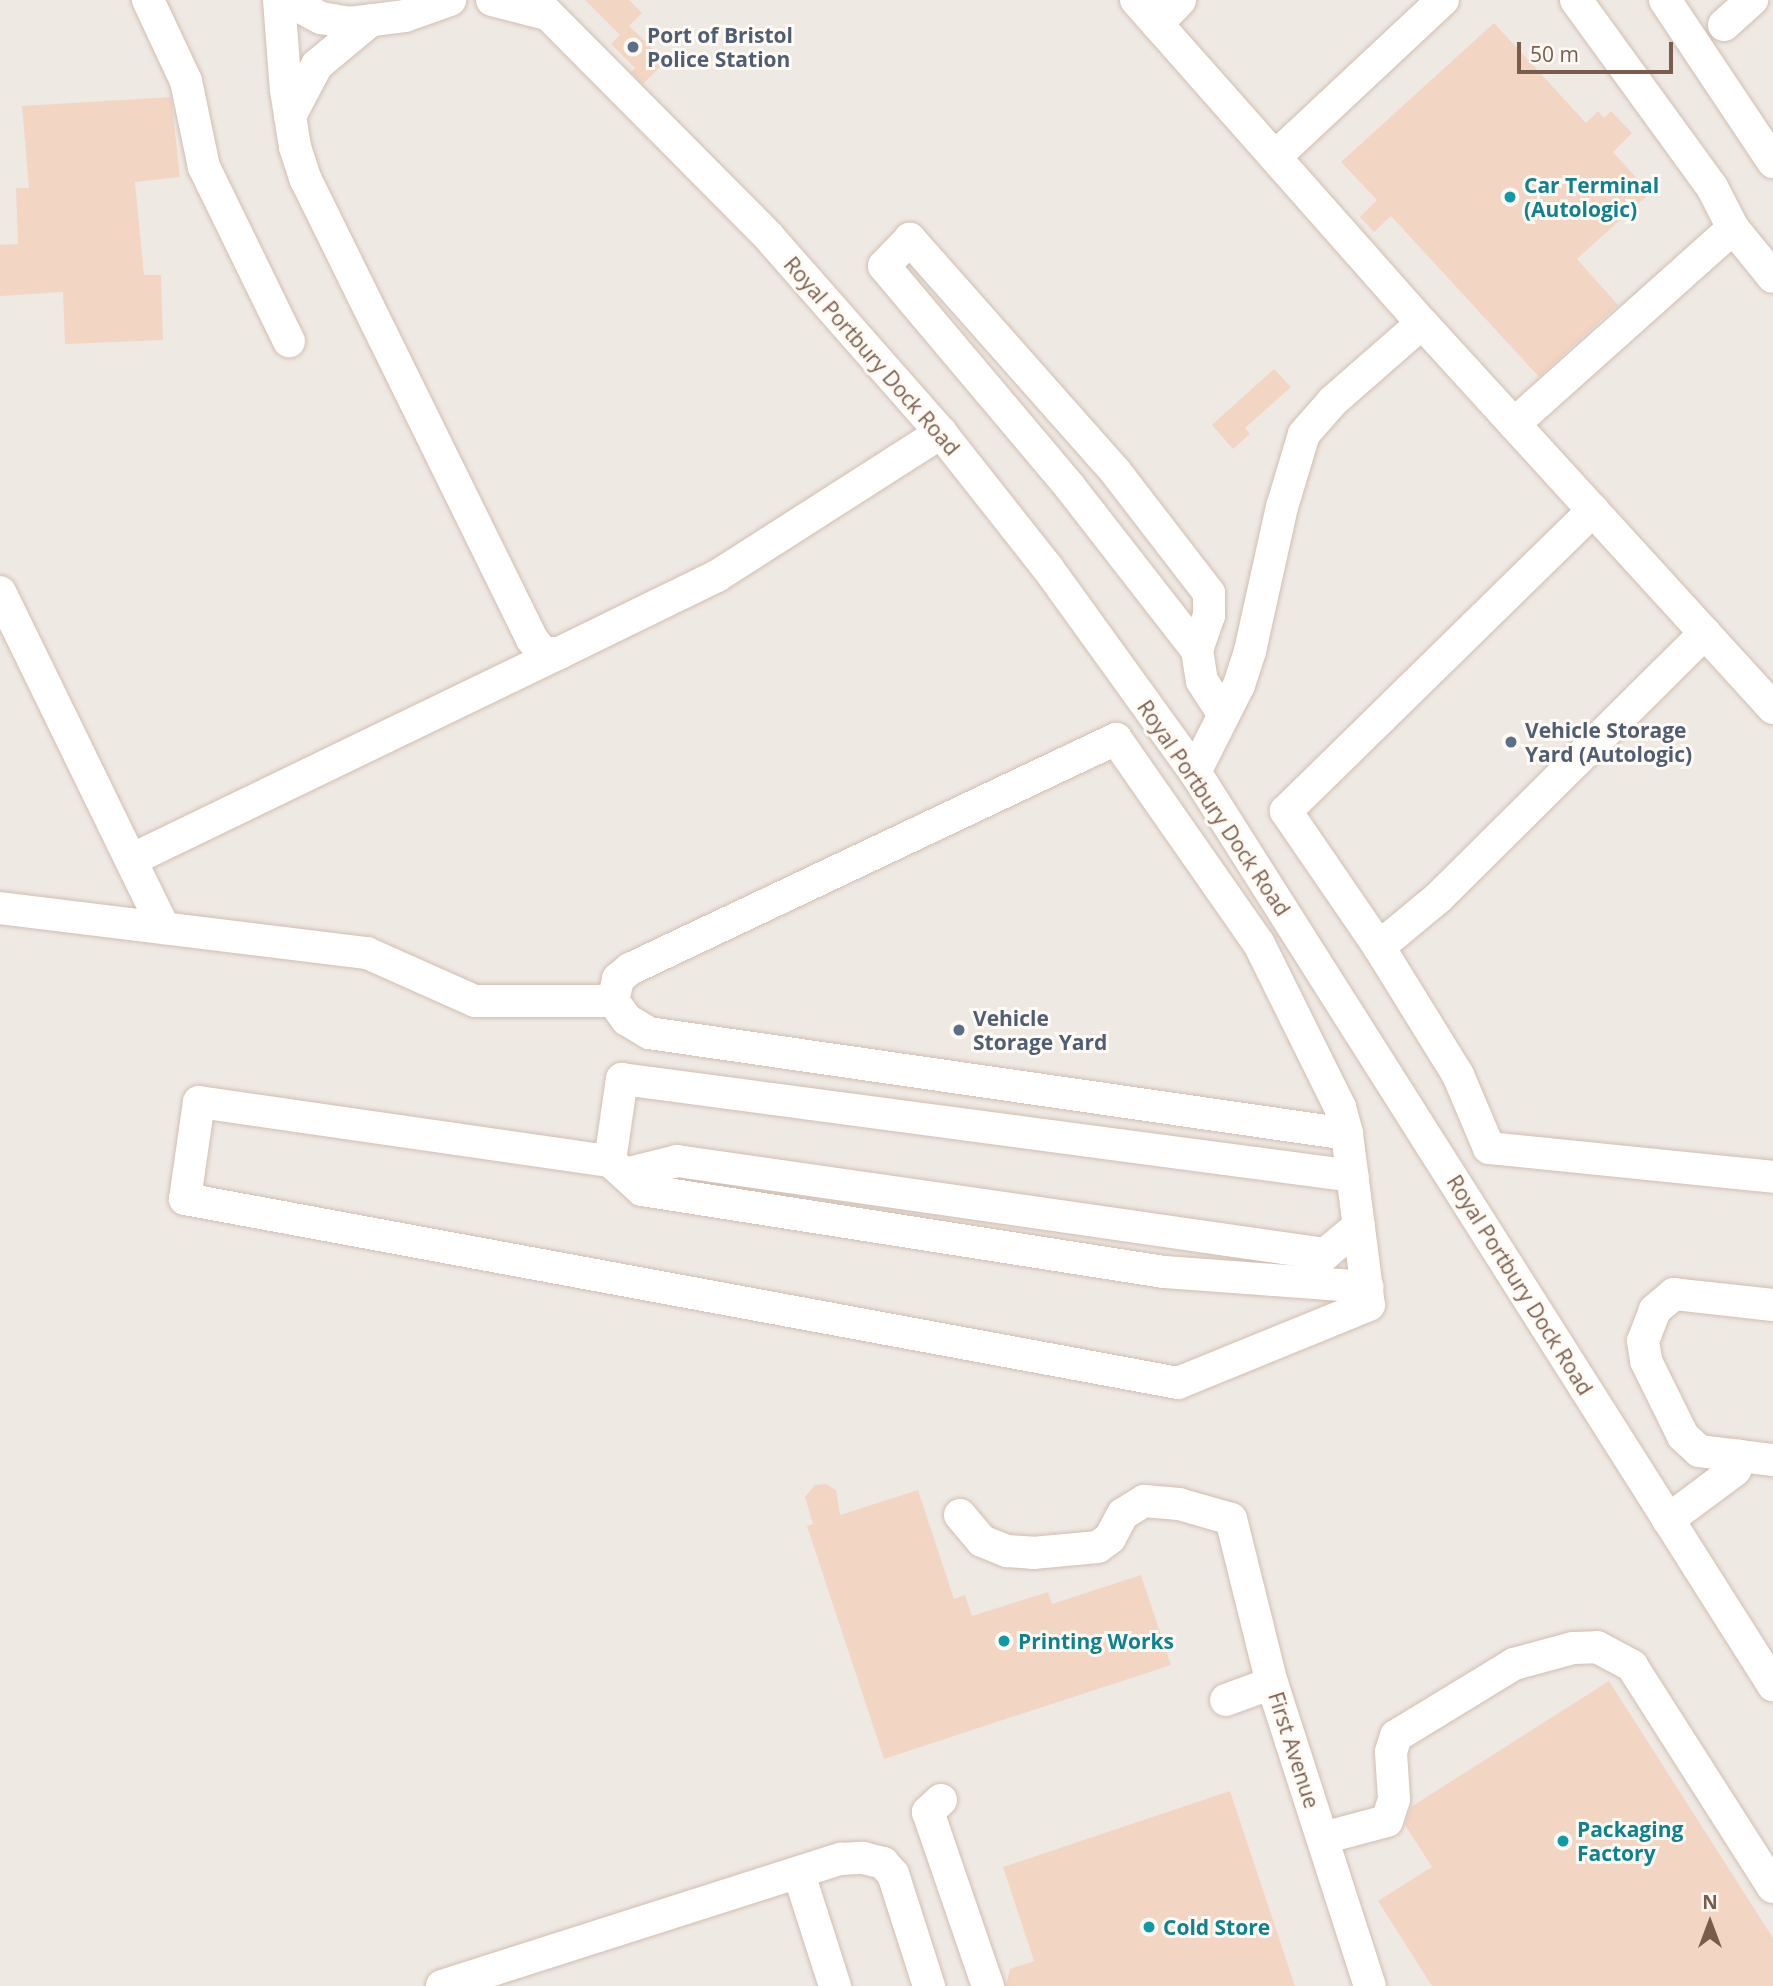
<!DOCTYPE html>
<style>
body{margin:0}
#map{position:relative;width:1773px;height:1986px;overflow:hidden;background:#fdf6ec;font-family:"Open Sans",sans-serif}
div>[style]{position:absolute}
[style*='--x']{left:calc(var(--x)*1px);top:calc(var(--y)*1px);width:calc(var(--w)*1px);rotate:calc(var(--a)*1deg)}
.industrial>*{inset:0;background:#efe9e4;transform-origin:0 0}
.building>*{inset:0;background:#f3d5c3}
.roads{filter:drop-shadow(0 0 2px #d1beb0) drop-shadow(0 0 2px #d1beb0)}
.minor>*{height:32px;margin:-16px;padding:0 16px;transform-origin:16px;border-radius:16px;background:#fff}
.dots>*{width:19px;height:19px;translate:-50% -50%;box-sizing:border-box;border:4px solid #fffaf3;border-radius:50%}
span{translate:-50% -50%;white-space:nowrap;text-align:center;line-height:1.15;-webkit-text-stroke:6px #fffaf3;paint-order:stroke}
.service-label{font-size:21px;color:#4e5e75;font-weight:700}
.left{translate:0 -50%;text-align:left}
.culture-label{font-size:21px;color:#0d838f;font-weight:700}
.street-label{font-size:21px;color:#7a5c4d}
.north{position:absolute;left:1675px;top:1888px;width:70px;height:70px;-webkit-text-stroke:5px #fffaf3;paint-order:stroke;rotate:0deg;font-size:19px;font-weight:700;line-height:28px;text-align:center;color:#7a5c4d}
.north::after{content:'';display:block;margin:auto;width:24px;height:32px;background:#7a5c4d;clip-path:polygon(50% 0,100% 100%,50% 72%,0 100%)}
.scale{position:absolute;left:1517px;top:42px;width:156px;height:32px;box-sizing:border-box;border:4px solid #7a5c4d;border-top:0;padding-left:9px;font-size:21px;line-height:24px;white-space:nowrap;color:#7a5c4d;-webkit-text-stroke:5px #fffaf3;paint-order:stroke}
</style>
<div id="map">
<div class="industrial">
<div style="left:0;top:0;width:1773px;height:1986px"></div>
</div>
<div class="building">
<div style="clip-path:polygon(585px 0,629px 0,642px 13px,620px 35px)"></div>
<div style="clip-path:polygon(1494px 23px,1586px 123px,1598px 111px,1604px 118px,1611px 111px,1632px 133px,1613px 152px,1650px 193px,1577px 259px,1618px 305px,1539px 377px,1391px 216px,1374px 232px,1360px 217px,1377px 200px,1341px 162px)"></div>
<div style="clip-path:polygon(629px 26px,666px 61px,643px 84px,631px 72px,635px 68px,611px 44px)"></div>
<div style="clip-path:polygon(171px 97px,180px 177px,135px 182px,144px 275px,161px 275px,163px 340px,65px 344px,63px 292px,0 296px,0 245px,18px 244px,16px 188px,29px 188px,22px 106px)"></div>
<div style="clip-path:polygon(1274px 369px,1291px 387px,1245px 428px,1250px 434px,1233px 449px,1212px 425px)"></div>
<div style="clip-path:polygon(815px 1485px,826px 1484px,836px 1490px,840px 1515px,918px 1490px,954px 1599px,965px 1595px,972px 1616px,1048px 1592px,1052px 1604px,1141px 1575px,1171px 1665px,884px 1759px,807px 1526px,813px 1524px,805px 1497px)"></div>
<div style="clip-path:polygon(1609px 1681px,1773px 1938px,1773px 1986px,1432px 1986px,1378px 1901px,1432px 1867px,1405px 1825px,1411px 1807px)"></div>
<div style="clip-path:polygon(1230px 1791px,1295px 1986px,1006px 1986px,1010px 1969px,1034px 1961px,1003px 1867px)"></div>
</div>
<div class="roads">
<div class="minor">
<div style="--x:148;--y:0;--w:89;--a:64.9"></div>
<div style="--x:186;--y:81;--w:88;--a:78.2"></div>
<div style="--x:204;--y:167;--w:194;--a:64"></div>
<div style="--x:279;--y:0;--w:90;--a:85.6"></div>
<div style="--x:286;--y:90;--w:58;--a:81"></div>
<div style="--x:295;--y:147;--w:35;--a:72"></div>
<div style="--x:306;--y:180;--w:512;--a:63.79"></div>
<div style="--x:532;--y:639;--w:18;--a:52"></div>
<div style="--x:543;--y:653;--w:16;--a:0"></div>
<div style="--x:559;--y:653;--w:176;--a:-26"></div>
<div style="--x:717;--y:576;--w:266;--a:-32.6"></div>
<div style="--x:287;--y:0;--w:38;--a:28"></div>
<div style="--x:321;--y:18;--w:28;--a:10"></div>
<div style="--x:349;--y:23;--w:56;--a:-7.1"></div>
<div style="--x:405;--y:16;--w:48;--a:-19.6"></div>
<div style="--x:492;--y:0;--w:56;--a:14.5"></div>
<div style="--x:534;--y:0;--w:334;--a:45.2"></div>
<div style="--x:769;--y:237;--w:261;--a:48.7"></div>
<div style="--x:941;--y:433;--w:171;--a:51.7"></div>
<div style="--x:1047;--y:567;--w:253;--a:54.2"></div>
<div style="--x:1195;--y:772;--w:1081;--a:57.66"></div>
<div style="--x:1136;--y:0;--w:431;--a:48.5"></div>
<div style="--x:1422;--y:323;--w:521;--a:47.64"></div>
<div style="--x:1576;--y:0;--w:231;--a:54"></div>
<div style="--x:1712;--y:187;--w:46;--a:62.9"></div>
<div style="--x:1665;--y:0;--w:195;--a:56.3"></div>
<div style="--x:1157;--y:24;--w:33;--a:-46"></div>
<div style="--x:1724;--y:25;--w:38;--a:-42"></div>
<div style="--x:290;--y:116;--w:58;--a:-62.1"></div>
<div style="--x:317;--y:65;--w:70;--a:-39.8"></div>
<div style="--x:1275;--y:157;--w:230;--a:-43.1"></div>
<div style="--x:1514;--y:424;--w:294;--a:-41.8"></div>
<div style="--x:1733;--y:228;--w:63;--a:50.8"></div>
<div style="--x:0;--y:592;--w:374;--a:64"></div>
<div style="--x:1705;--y:633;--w:376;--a:135.2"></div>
<div style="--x:1438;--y:898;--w:77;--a:140.3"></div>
<div style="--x:1379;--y:947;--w:150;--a:58.3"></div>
<div style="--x:1458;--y:1075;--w:79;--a:67"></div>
<div style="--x:1489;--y:1148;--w:285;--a:5.8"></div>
<div style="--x:1197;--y:650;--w:36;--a:-71"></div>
<div style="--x:1209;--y:616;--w:23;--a:-90"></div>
<div style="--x:1209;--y:593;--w:154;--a:-127.6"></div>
<div style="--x:1115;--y:471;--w:310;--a:-131.5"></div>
<div style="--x:910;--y:239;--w:37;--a:134"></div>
<div style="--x:884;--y:266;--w:289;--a:49.9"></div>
<div style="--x:1070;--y:487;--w:207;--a:52.1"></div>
<div style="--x:1197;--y:650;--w:31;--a:81"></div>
<div style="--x:1202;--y:681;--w:40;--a:57.1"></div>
<div style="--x:1116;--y:739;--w:250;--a:55.1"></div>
<div style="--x:1259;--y:944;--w:182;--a:63.6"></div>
<div style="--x:1340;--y:1107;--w:28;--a:75"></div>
<div style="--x:1347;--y:1134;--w:705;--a:-171.77"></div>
<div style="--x:649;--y:1033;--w:26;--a:-149"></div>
<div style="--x:627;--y:1020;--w:24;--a:-126"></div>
<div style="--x:613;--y:1001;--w:23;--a:-77"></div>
<div style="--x:618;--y:979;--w:16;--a:-40"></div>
<div style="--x:630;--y:969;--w:538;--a:-25.33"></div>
<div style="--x:1195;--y:772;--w:97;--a:-63.2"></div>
<div style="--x:1239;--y:685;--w:36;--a:-72"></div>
<div style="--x:1250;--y:651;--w:148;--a:-77.5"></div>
<div style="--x:1282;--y:507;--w:76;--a:-73.2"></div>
<div style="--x:1304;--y:434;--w:44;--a:-48.7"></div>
<div style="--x:1333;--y:401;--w:118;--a:-41.2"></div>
<div style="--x:131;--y:860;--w:475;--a:-25.8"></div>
<div style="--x:0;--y:908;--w:370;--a:7"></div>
<div style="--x:367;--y:953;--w:118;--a:24"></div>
<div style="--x:475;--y:1001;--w:138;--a:0"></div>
<div style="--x:1379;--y:947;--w:165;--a:-124.4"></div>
<div style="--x:1286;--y:811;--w:430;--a:-44.4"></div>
<div style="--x:1347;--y:1134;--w:172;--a:82.7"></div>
<div style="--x:1369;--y:1305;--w:206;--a:157.8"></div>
<div style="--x:1178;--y:1383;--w:1010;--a:-169.5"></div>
<div style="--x:185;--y:1199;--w:98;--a:-81.8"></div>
<div style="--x:199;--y:1102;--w:415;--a:8.2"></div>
<div style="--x:610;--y:1161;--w:43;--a:42.2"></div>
<div style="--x:642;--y:1190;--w:528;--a:8.93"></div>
<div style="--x:1164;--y:1272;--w:204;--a:4.2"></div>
<div style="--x:610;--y:1161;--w:83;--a:-81.7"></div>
<div style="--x:622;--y:1079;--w:737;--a:7.56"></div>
<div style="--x:625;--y:1174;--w:54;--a:-14"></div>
<div style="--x:677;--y:1161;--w:655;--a:8.17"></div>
<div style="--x:1325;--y:1254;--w:44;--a:-39.5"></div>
<div style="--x:1773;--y:1305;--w:100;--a:-173.7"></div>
<div style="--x:1674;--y:1294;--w:25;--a:140"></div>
<div style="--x:1655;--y:1310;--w:33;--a:111"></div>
<div style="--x:1643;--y:1341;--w:20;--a:81"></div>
<div style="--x:1646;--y:1361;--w:84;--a:63.7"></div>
<div style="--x:1683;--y:1436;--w:22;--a:43"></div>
<div style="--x:1699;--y:1451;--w:75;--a:6.9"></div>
<div style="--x:960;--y:1515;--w:34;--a:50"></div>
<div style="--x:982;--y:1541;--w:27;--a:22"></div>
<div style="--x:1007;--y:1551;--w:26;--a:4"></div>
<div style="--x:1033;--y:1553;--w:65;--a:-5.3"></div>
<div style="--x:1098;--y:1547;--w:15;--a:-37"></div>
<div style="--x:1110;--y:1538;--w:27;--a:-62"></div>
<div style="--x:1123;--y:1514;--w:25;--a:-32"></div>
<div style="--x:1144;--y:1501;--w:35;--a:5"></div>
<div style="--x:1179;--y:1504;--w:54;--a:16.1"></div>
<div style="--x:1231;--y:1519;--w:169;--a:76"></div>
<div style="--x:1272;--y:1683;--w:318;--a:72.1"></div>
<div style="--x:1668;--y:1520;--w:84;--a:-36.7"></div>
<div style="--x:1735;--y:1470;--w:15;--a:-74"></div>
<div style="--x:1226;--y:1700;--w:49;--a:-20.3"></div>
<div style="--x:941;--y:1800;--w:18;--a:137"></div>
<div style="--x:928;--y:1812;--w:184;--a:71"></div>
<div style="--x:1323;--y:1838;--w:66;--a:-14.9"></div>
<div style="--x:1387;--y:1821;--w:23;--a:-72"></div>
<div style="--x:1394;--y:1799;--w:47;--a:-93.7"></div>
<div style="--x:1391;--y:1752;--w:17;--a:-73"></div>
<div style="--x:1396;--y:1736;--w:138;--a:-31.4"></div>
<div style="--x:1514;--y:1664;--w:61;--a:-15.2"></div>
<div style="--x:1573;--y:1648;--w:24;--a:-2"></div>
<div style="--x:1597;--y:1647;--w:40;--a:28"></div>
<div style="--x:1632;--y:1666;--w:262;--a:57.5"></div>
<div style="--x:799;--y:1874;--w:118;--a:72.2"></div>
<div style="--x:442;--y:1986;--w:419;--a:-17.7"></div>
<div style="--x:841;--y:1859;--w:22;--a:-3"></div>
<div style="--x:863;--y:1858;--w:21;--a:14"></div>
<div style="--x:883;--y:1863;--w:15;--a:48"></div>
<div style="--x:893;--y:1874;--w:118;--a:72.2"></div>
</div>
</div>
<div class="dots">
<div style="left:633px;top:47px;background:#5c6f8a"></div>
<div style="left:1510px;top:197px;background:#0f9aa8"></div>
<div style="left:1511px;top:742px;background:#5c6f8a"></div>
<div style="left:959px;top:1030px;background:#5c6f8a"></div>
<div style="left:1004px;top:1641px;background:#0f9aa8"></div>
<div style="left:1563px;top:1841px;background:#0f9aa8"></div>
<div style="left:1149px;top:1927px;background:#0f9aa8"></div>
</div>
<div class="service-label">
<span class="left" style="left:647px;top:47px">Port of Bristol<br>Police Station</span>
<span class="left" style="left:1525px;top:742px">Vehicle Storage<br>Yard (Autologic)</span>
<span class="left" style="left:973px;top:1030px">Vehicle<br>Storage Yard</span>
</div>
<div class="culture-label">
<span class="left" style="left:1524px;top:197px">Car Terminal<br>(Autologic)</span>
<span class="left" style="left:1018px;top:1641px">Printing Works</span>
<span class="left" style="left:1577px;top:1841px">Packaging<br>Factory</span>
<span class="left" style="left:1163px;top:1927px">Cold Store</span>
</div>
<div class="street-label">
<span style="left:872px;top:356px;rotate:49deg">Royal Portbury Dock Road</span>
<span style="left:1214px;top:808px;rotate:56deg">Royal Portbury Dock Road</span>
<span style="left:1520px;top:1285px;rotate:58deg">Royal Portbury Dock Road</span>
<span style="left:1294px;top:1750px;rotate:72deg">First Avenue</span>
</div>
<div class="north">N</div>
<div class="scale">50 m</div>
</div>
